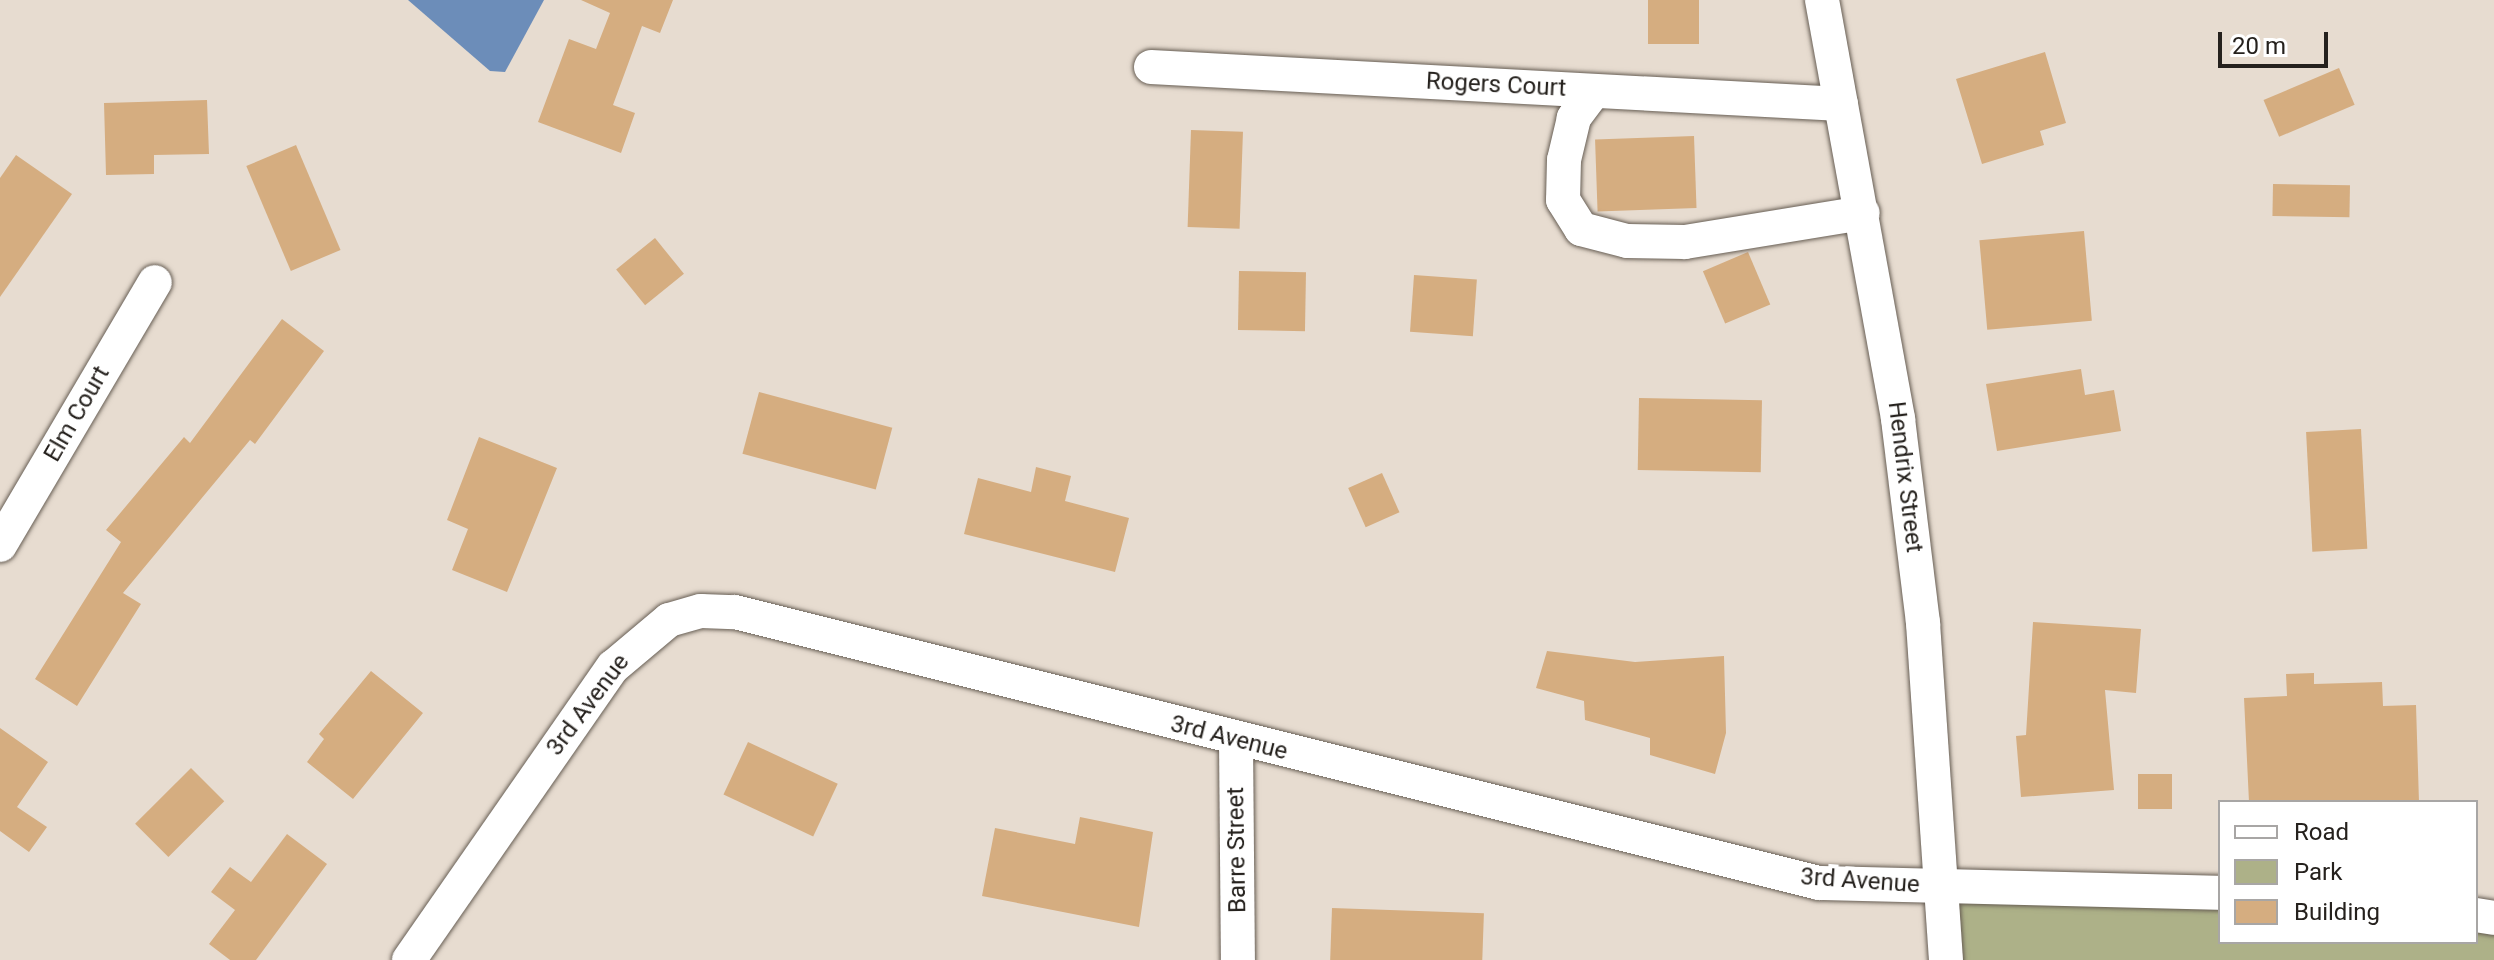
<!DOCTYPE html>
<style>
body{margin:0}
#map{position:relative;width:2494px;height:960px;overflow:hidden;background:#e7dcd0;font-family:Roboto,sans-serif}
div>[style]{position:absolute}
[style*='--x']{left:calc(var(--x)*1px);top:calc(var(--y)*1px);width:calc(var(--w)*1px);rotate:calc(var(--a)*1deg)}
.green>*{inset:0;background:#adb188}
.water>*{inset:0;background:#6c8db9}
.building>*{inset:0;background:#d5ad80;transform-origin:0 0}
.roads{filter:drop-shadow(0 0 2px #675e54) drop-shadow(0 0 2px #675e54)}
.minor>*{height:34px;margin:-17px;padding:0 17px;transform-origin:17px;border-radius:17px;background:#fff}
span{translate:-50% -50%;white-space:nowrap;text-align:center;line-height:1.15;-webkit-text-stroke:8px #fff;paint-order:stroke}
.street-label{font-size:24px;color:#25211d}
.legend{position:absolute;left:2218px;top:800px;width:260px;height:144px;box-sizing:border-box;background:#fff;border:2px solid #a8a6a5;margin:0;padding:10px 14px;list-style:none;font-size:24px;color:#25211d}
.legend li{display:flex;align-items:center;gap:16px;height:40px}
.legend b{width:40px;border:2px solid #a8a6a5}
.scale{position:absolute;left:2218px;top:32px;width:110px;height:36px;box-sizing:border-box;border:4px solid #25211d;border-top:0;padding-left:10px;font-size:24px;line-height:28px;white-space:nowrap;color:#25211d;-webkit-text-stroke:6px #fff;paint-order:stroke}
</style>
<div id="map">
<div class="green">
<div style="clip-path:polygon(1944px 886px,2220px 893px,2220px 942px,2476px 942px,2476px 915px,2494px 918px,2494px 960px,1946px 960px)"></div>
</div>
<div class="water">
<div style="clip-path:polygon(408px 0,544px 0,505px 72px,490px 71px)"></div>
</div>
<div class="building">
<div style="clip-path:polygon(581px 0,673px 0,660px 33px,642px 26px,613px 105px,635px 113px,621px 153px,538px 122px,569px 39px,596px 49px,610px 13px)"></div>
<div style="left:1648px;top:0;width:51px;height:44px"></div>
<div style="clip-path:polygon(2045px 52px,2066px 123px,2040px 131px,2044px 145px,1982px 164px,1956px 79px)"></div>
<div style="left:2339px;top:68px;width:40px;height:82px;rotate:67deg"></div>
<div style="clip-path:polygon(207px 100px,209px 154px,154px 155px,154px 174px,106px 175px,104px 103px)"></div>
<div style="left:1191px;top:130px;width:52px;height:97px;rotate:2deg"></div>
<div style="left:1694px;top:136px;width:72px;height:99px;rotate:88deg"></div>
<div style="left:296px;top:145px;width:114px;height:54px;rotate:67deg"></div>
<div style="clip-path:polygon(16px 155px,72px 194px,0 297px,0 178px)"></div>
<div style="left:2273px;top:184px;width:77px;height:32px;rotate:1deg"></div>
<div style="left:2084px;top:231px;width:90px;height:105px;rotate:85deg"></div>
<div style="left:655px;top:238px;width:46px;height:50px;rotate:51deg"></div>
<div style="left:1748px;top:252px;width:57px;height:49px;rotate:67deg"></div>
<div style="left:1239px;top:271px;width:67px;height:59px;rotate:1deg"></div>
<div style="left:1414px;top:275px;width:63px;height:57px;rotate:4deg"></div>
<div style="clip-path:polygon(282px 319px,324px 351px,255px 444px,250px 440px,123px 593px,141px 604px,77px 706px,35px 679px,121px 542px,106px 530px,184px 437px,190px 443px)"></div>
<div style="clip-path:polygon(2081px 369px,2085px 395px,2114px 390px,2121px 431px,1997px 451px,1986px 384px)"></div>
<div style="left:759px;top:392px;width:138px;height:64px;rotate:15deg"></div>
<div style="left:1639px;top:398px;width:123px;height:72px;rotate:1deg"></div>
<div style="left:2361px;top:429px;width:120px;height:55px;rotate:87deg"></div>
<div style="clip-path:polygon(479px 437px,557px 468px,507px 592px,452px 570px,468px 529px,447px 520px)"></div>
<div style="clip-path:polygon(1036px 467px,1071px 476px,1065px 501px,1129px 518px,1115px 572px,964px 534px,978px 478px,1031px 492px)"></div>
<div style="left:1382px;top:473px;width:43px;height:37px;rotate:66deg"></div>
<div style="clip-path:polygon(2033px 622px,2141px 629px,2136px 693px,2105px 690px,2114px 790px,2021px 797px,2016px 736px,2026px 735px)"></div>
<div style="clip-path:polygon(1547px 651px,1635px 662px,1724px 656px,1726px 733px,1715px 774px,1650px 755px,1650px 738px,1585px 720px,1584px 701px,1536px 688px)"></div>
<div style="clip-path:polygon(371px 671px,423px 713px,353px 799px,307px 762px,324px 739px,319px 734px)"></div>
<div style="clip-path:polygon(2314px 673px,2314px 684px,2382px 682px,2383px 706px,2416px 705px,2419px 802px,2249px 802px,2244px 698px,2287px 696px,2286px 674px)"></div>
<div style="clip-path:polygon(0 728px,48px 762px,17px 807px,47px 827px,29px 852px,0 831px)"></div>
<div style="left:748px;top:742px;width:99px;height:58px;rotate:25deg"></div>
<div style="left:191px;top:768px;width:47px;height:79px;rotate:45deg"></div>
<div style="left:2138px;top:774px;width:34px;height:35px"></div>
<div style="clip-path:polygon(1080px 817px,1153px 832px,1139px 927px,982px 896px,995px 828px,1075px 844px)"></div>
<div style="clip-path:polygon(287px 834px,327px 864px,256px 960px,230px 960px,209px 944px,235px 910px,211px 892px,230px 867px,251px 882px)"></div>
<div style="left:1332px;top:908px;width:152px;height:52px;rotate:2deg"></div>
</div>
<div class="roads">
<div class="minor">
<div style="--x:1822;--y:0;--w:426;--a:79.7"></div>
<div style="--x:1898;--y:419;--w:206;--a:83"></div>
<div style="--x:1923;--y:623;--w:338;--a:86.1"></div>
<div style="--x:1151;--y:67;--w:691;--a:3.07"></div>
<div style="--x:1594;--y:91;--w:34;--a:127"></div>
<div style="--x:1574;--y:118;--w:43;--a:103.4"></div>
<div style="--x:1564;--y:160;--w:40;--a:91.4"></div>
<div style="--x:1563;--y:200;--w:34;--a:58"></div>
<div style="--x:1581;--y:229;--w:48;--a:14.6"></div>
<div style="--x:1627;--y:241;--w:58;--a:1"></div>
<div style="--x:1685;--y:242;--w:180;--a:-9.3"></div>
<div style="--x:0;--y:545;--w:305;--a:-59.5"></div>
<div style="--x:1236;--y:740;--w:220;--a:89.5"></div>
<div style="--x:2476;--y:915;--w:18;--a:9"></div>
<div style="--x:409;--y:960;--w:357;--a:-55.2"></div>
<div style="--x:613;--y:667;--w:73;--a:-40"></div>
<div style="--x:669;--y:620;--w:33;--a:-16"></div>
<div style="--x:701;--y:611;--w:34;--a:2"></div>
<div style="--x:735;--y:612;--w:1117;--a:14.04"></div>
<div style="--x:1819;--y:883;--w:401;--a:1.4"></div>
</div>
</div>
<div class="street-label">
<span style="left:1496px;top:85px;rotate:3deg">Rogers Court</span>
<span style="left:77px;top:414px;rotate:-60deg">Elm Court</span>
<span style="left:1905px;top:477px;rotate:83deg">Hendrix Street</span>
<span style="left:588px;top:705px;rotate:-53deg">3rd Avenue</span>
<span style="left:1229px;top:738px;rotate:14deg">3rd Avenue</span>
<span style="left:1237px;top:850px;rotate:-91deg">Barre Street</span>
<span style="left:1860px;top:881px;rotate:4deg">3rd Avenue</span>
</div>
<ul class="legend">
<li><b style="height:10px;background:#fff"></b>Road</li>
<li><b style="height:22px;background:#adb188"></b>Park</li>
<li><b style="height:22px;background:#d5ad80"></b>Building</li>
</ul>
<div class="scale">20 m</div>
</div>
